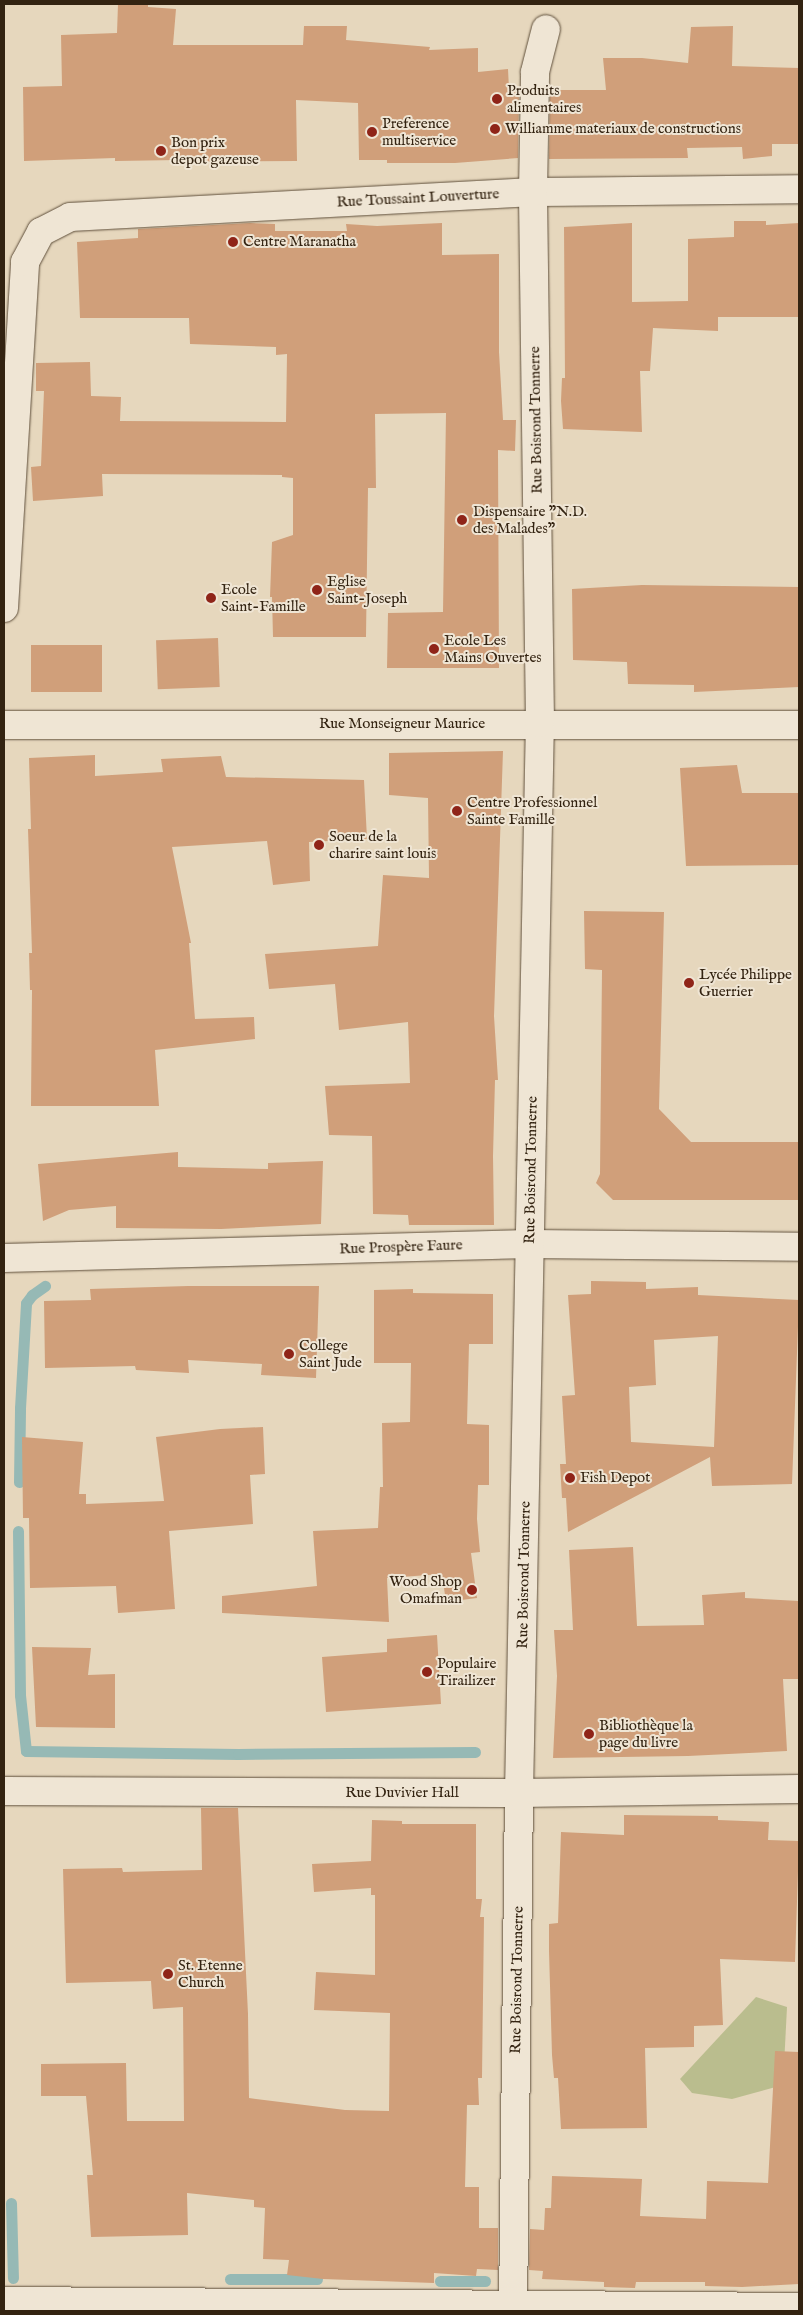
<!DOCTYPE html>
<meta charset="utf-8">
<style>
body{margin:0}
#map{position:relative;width:803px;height:2315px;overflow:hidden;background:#e6d7bd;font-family:"IM FELL English",serif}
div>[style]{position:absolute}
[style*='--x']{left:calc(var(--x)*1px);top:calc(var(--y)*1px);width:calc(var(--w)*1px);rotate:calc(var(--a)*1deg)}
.green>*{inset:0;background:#babd8e}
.stream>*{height:11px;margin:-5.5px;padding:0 5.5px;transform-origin:5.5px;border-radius:5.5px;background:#96b9b5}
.building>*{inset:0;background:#d09f7a;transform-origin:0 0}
.roads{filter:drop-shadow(0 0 1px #60503c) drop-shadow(0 0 1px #60503c)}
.minor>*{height:28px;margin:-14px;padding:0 14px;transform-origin:14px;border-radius:14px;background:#efe5d4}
.dots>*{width:14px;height:14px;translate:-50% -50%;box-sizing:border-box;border:2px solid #efe5d4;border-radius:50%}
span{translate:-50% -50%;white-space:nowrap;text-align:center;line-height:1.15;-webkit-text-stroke:4px #efe5d4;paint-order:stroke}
.poi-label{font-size:15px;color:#332311}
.left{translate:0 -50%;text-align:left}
.right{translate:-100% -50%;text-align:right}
.street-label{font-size:15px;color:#332311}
.frame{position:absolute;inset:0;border:5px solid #332311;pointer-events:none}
</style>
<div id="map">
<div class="green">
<div style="clip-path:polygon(756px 1997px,787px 2007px,783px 2085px,732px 2099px,692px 2093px,680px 2079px)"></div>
</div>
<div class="stream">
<div style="--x:19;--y:1482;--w:74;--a:-89.2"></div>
<div style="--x:20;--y:1408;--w:105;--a:-86.7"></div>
<div style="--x:26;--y:1303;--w:10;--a:-53"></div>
<div style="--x:32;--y:1295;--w:16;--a:-35"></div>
<div style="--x:18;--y:1531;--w:164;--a:89.3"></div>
<div style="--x:20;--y:1695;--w:56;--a:83.9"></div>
<div style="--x:26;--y:1751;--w:212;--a:0.8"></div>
<div style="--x:238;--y:1754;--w:237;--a:-0.5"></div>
<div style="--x:11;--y:2203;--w:75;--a:88.5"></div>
<div style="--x:230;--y:2279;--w:87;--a:0"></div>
<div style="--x:440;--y:2281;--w:45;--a:0"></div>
</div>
<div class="building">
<div style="clip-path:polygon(118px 4px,148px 4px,148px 7px,176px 9px,173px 45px,303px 45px,304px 26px,347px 26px,346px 40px,430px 47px,429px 50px,478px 48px,478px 72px,508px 69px,509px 89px,519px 89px,518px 158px,455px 163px,387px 163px,387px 160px,359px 160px,358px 103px,296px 100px,297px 161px,178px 162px,178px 160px,115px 161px,115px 158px,24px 161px,23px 87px,62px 86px,61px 35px,117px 33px)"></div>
<div style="clip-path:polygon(733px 26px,732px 66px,799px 68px,799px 144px,772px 144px,772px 156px,743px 159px,742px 147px,687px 148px,688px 158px,549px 159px,550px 90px,606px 90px,603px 58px,642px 58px,688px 63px,691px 27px)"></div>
<div style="clip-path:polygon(734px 221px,766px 221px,766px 225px,799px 223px,799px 317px,718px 317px,718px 331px,653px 328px,650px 371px,640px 371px,642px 432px,563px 429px,561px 401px,562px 378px,565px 378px,564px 227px,632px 223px,632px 302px,688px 301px,688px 239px,734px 237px)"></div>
<div style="clip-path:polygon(250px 223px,275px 224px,275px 231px,347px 231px,346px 224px,377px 226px,442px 223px,442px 255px,499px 254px,499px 352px,503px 420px,516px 420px,515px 451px,498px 450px,499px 668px,387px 668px,388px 613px,443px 612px,446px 413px,375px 414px,376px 488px,368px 488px,366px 637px,273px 637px,272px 597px,270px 597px,272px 542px,293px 535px,293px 478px,282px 477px,282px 475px,102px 474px,103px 496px,33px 501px,31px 467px,41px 466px,44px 391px,36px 391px,36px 363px,90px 362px,91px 396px,121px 397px,120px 421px,286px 422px,287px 354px,276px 355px,276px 347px,190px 344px,189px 318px,80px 318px,77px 242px,138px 238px,138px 229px)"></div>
<div style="clip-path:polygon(642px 585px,799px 587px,799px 687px,694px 692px,694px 685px,628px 684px,627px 662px,573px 660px,572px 589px)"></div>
<div style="left:218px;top:638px;width:49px;height:62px;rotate:88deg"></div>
<div style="left:102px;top:645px;width:47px;height:71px;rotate:90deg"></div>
<div style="clip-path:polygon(503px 751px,494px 1016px,498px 1080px,495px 1080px,493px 1156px,494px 1225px,409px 1225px,408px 1215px,373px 1214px,372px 1136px,329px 1135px,325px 1086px,410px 1083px,408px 1022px,339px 1030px,335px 984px,269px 989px,265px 954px,378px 946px,383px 875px,429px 878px,428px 798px,389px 795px,389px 753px)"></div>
<div style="clip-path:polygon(95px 755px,95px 776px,163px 772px,161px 759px,221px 756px,226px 777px,364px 780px,367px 839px,309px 842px,310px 881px,273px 885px,267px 841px,172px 847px,191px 943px,189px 943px,195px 1019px,254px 1017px,255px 1039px,155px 1050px,159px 1106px,31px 1106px,32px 990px,30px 990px,29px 953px,32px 953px,28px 829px,31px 829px,29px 758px)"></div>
<div style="clip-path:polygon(737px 765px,742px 793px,799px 793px,799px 865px,686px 866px,680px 768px)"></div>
<div style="clip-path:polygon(584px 911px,664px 912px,659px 1109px,691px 1142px,799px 1142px,799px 1200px,613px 1200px,596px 1183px,600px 1174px,602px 970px,585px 969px)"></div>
<div style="clip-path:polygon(178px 1152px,178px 1167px,268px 1169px,268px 1163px,323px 1161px,321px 1224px,221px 1229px,116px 1228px,116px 1206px,69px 1210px,43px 1221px,38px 1164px)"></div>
<div style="clip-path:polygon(evenodd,591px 1281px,646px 1282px,646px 1289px,698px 1287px,698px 1295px,799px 1300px,792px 1484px,712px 1486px,710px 1457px,568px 1532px,566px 1498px,562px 1498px,560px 1464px,566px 1464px,562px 1396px,575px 1395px,568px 1295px,591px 1294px,591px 1281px,718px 1336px,714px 1447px,631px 1442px,629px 1387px,656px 1385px,654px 1340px,718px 1336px)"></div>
<div style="clip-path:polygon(188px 1286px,319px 1286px,316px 1378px,261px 1375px,262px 1364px,188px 1360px,189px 1373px,136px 1370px,135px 1366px,45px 1368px,44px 1301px,91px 1300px,90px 1289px)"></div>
<div style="clip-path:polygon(413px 1289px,413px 1293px,493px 1294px,493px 1344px,469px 1344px,467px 1424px,489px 1425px,489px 1485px,478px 1485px,477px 1519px,480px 1552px,471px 1553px,477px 1598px,446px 1602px,442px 1574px,387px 1578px,389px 1622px,222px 1613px,222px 1596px,317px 1586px,313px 1531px,378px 1528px,380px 1487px,383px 1487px,382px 1423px,410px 1422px,411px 1363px,374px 1363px,374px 1290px)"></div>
<div style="clip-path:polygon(263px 1427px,265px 1474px,250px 1475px,253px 1524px,169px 1531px,175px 1609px,118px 1613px,116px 1586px,30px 1588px,29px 1518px,23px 1518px,22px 1437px,83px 1442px,79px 1494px,86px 1494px,86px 1504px,164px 1501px,156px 1437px,220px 1429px)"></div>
<div style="clip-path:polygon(633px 1547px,637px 1626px,704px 1625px,702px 1595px,745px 1592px,745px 1598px,799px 1601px,798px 1679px,783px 1679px,787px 1751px,688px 1756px,553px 1758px,557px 1676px,554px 1630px,573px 1630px,569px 1550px)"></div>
<div style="clip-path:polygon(437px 1635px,441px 1704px,326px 1712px,322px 1657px,387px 1652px,387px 1639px)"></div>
<div style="clip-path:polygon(32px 1647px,91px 1648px,88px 1675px,115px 1674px,115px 1728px,36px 1727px)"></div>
<div style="clip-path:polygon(201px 1808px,238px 1808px,248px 2014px,249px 2098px,345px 2110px,389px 2111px,390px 2013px,314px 2010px,316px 1972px,375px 1975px,375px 1895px,371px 1895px,371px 1888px,314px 1892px,312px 1864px,371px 1861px,372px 1820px,402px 1821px,402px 1824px,476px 1824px,476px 1899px,482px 1899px,480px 1917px,484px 1917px,482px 2078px,478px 2078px,479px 2105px,467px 2105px,465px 2187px,479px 2187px,479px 2228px,498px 2228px,498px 2270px,477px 2269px,476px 2276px,434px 2273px,434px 2283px,323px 2279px,287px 2275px,289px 2260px,263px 2259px,265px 2208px,254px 2207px,254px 2200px,187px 2193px,188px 2235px,91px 2237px,87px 2175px,93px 2175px,86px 2096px,41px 2096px,41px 2064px,126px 2063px,127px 2121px,184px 2121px,183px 2007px,153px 2009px,151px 1981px,66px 1983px,63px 1869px,122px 1868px,123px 1872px,202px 1870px)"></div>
<div style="clip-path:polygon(624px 1815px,718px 1816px,718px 1820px,769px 1822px,768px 1840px,799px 1841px,795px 1962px,720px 1959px,723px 2025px,694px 2026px,694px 2047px,645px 2048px,647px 2128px,561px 2129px,558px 2078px,554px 2078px,552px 2055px,549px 1951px,549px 1924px,558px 1923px,561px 1832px,624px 1835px)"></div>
<div style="clip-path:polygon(775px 2051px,799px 2052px,799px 2284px,742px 2287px,705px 2286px,705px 2282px,636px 2282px,635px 2288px,604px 2287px,604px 2282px,542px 2279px,543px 2271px,529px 2270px,530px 2229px,544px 2230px,545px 2208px,551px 2208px,552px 2176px,642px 2179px,640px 2216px,706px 2219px,707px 2181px,768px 2183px)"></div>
</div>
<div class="roads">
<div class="minor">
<div style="--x:4;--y:608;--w:347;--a:-86.5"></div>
<div style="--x:25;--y:262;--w:34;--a:-62"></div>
<div style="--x:41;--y:232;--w:33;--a:-27"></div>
<div style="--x:70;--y:217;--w:464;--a:-3.1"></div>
<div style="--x:533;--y:192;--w:266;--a:-0.6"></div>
<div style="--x:4;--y:725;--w:795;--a:0"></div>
<div style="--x:4;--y:1258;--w:526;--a:-1.52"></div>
<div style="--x:530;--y:1244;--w:269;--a:0.6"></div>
<div style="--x:4;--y:1791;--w:515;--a:0.22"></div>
<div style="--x:519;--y:1793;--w:280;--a:-0.8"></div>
<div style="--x:4;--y:2301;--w:795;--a:0.43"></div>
<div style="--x:513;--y:2311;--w:518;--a:-89.34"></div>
<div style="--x:519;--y:1793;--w:1070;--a:-88.88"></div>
<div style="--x:540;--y:723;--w:531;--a:-90.76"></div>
<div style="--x:533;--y:192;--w:120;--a:-89"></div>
<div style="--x:535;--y:72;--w:44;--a:-75.7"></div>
</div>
</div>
<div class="dots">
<div style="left:497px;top:99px;background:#8f2418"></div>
<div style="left:495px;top:129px;background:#8f2418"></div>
<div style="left:372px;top:132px;background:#8f2418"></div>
<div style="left:161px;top:151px;background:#8f2418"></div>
<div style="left:233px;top:242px;background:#8f2418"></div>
<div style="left:462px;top:520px;background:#8f2418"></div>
<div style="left:317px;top:590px;background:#8f2418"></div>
<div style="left:211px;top:598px;background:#8f2418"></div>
<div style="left:434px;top:649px;background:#8f2418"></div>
<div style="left:457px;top:811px;background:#8f2418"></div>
<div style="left:319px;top:845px;background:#8f2418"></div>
<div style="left:689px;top:983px;background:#8f2418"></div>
<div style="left:289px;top:1354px;background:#8f2418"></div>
<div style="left:570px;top:1478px;background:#8f2418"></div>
<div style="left:472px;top:1590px;background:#8f2418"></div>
<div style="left:427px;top:1672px;background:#8f2418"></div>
<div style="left:589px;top:1734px;background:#8f2418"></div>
<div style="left:168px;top:1974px;background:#8f2418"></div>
</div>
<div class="poi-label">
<span class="left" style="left:507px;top:99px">Produits<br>alimentaires</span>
<span class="left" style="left:382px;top:132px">Preference<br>multiservice</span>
<span class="left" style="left:505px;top:129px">Williamme materiaux de constructions</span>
<span class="left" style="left:171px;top:151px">Bon prix<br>depot gazeuse</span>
<span class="left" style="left:243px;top:242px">Centre Maranatha</span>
<span class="left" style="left:473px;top:520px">Dispensaire "N.D.<br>des Malades"</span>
<span class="left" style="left:327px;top:590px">Eglise<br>Saint-Joseph</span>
<span class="left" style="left:221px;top:598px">Ecole<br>Saint-Famille</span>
<span class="left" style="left:444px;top:649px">Ecole Les<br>Mains Ouvertes</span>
<span class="left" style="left:467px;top:811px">Centre Professionnel<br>Sainte Famille</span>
<span class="left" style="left:329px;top:845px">Soeur de la<br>charire saint louis</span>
<span class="left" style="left:699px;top:983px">Lycée Philippe<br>Guerrier</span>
<span class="left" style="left:299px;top:1354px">College<br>Saint Jude</span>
<span class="left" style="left:580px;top:1478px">Fish Depot</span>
<span class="right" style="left:462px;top:1590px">Wood Shop<br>Omafman</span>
<span class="left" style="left:437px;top:1672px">Populaire<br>Tirailizer</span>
<span class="left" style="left:599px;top:1734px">Bibliothèque la<br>page du livre</span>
<span class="left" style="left:178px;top:1974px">St. Etenne<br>Church</span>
</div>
<div class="street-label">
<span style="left:418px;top:198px;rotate:-3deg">Rue Toussaint Louverture</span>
<span style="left:536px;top:420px;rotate:-91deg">Rue Boisrond Tonnerre</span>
<span style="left:402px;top:724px">Rue Monseigneur Maurice</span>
<span style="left:531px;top:1170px;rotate:-89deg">Rue Boisrond Tonnerre</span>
<span style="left:401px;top:1247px;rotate:-2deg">Rue Prospère Faure</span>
<span style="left:524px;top:1575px;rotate:-89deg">Rue Boisrond Tonnerre</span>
<span style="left:402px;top:1793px">Rue Duvivier Hall</span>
<span style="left:517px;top:1980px;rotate:-89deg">Rue Boisrond Tonnerre</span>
</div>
<div class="frame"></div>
</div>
